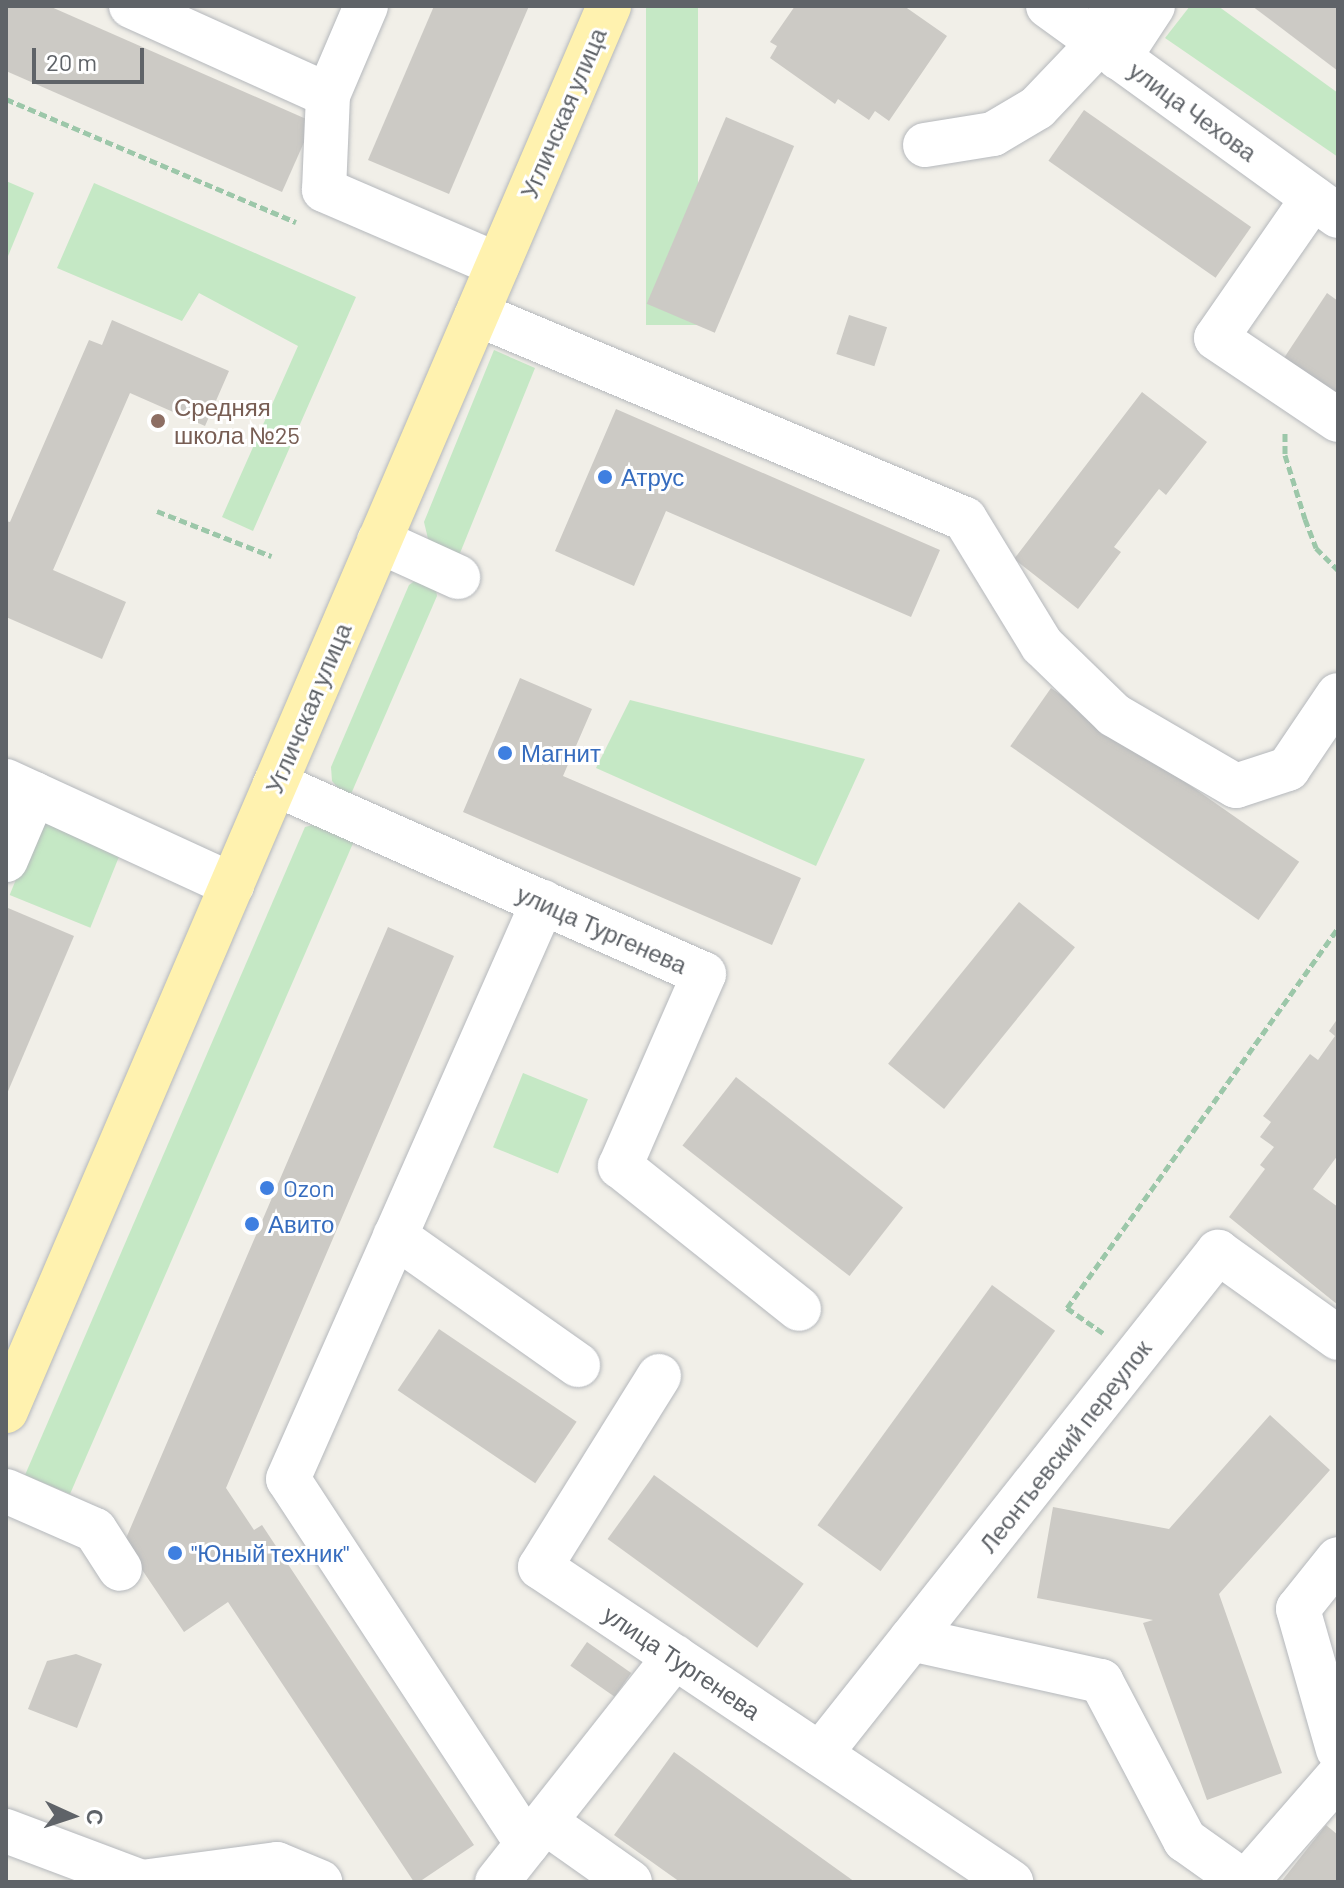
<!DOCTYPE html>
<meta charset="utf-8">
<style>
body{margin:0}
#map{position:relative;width:1344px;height:1888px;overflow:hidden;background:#f1efe8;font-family:Barlow,sans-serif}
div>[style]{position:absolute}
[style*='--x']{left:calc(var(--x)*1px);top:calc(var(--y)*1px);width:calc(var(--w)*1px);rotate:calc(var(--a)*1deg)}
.green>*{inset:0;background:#c5e8c5;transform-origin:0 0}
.building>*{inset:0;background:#cccac5;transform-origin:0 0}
.path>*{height:5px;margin-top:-2.5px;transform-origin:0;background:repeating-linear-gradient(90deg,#9cc7a9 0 8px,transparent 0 12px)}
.roads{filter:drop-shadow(0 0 2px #b5b8bc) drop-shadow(0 0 2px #b5b8bc)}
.minor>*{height:44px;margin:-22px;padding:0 22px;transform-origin:22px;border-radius:22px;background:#fff}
.major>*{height:44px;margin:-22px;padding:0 22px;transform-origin:22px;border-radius:22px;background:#fff2af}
.dots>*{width:22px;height:22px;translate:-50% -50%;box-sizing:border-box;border:4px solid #fff;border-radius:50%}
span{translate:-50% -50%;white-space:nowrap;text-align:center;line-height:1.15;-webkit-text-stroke:6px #fff;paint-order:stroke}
.street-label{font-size:24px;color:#5f6368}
.education-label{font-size:24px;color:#785e54}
.left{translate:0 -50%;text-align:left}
.shop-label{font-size:24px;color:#366cbe}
.frame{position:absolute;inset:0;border:8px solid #5f6368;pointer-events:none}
.north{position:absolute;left:32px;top:1776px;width:80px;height:80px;-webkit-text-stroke:6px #fff;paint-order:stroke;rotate:93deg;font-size:22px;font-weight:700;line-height:32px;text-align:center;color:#5f6368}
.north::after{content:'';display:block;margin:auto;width:28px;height:36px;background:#5f6368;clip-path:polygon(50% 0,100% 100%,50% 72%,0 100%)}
.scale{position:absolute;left:32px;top:48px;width:112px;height:36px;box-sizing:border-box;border:4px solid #5f6368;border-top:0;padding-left:10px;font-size:24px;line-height:28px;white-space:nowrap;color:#5f6368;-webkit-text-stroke:6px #fff;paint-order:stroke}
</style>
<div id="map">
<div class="green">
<div style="left:646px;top:6px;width:52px;height:319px"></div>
<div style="clip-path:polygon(1190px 6px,1218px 6px,1338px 93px,1338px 157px,1165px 38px)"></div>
<div style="clip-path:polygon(6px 181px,34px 193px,6px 261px)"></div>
<div style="clip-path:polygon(94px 183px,356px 297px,253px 531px,222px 517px,298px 346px,199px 293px,182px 321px,57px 268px)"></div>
<div style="clip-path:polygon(494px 350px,535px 368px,456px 563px,429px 543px,424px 522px)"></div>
<div style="clip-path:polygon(416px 580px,436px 590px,437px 596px,351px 794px,339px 789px,332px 781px,331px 767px,409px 585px)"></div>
<div style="clip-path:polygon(630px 700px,865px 759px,816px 866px,596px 768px)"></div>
<div style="left:40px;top:820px;width:87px;height:81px;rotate:22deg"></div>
<div style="clip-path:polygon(320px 823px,354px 841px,70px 1494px,25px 1475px,305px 827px)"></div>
<div style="left:523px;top:1073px;width:70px;height:80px;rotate:22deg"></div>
</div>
<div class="building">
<div style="clip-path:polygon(6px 6px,49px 6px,313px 122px,282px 192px,6px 71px)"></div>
<div style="clip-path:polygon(434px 6px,529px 6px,449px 194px,368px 160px)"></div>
<div style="clip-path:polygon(795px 6px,904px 6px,947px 36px,889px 121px,875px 111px,869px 120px,838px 99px,835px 104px,770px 58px,777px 46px,770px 42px)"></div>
<div style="clip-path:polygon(1252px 6px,1338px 6px,1338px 71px)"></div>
<div style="left:1084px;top:110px;width:204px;height:62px;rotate:35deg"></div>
<div style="left:726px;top:117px;width:74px;height:203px;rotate:23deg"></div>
<div style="clip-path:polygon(1327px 293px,1338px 301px,1338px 399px,1282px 361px)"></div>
<div style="left:849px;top:315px;width:40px;height:41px;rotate:18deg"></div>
<div style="clip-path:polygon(112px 320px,229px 371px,205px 426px,130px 393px,53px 570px,126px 602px,102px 659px,6px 617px,6px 521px,10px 522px,89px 340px,102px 345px)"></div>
<div style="clip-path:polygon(1142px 392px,1207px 442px,1166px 495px,1159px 489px,1114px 547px,1121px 552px,1078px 609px,1014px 559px)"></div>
<div style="clip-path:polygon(616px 409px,940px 550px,911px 617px,666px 511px,634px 586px,555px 551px)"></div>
<div style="clip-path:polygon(520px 678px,592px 709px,563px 776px,801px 878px,772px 945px,463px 812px)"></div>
<div style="left:1051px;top:688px;width:303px;height:71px;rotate:35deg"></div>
<div style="left:1019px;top:902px;width:72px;height:208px;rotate:39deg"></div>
<div style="clip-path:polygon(8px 908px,74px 936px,6px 1096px,6px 913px)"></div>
<div style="clip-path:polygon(388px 927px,454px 956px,226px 1488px,254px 1530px,262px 1525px,474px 1845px,419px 1882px,414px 1882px,228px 1602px,184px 1632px,124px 1543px)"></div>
<div style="clip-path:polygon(1338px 1018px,1338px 1155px,1313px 1189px,1338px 1207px,1338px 1305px,1229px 1217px,1265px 1169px,1260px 1165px,1274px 1147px,1260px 1137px,1271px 1122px,1263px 1116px,1310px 1054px,1318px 1060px,1335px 1036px,1329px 1031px)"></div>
<div style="left:736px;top:1077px;width:212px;height:87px;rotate:38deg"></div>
<div style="left:992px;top:1285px;width:78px;height:297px;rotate:36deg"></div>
<div style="left:439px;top:1329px;width:166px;height:74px;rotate:34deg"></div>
<div style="clip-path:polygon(1270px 1415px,1330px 1470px,1219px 1594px,1282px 1773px,1207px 1800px,1143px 1623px,1153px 1620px,1037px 1598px,1053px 1507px,1169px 1529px)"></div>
<div style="left:654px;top:1475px;width:185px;height:79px;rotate:36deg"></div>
<div style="left:587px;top:1642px;width:54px;height:29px;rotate:35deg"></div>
<div style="clip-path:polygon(76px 1654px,102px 1664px,77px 1728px,28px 1709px,47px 1661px)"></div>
<div style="clip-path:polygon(674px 1752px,855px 1882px,680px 1882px,614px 1835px)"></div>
<div style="clip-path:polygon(1326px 1825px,1338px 1835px,1338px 1882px,1281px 1882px)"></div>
</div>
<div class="path">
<div style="--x:6;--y:99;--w:315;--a:23"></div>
<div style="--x:1285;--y:433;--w:22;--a:90"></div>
<div style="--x:1285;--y:455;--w:67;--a:72.6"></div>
<div style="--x:1305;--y:519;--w:31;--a:69"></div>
<div style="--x:1316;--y:548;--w:31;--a:45"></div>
<div style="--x:157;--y:511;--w:123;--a:21.5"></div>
<div style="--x:1103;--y:1333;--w:44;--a:-145.2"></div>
<div style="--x:1067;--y:1308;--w:467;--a:-54.5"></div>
</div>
<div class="roads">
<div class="minor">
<div style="--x:131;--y:6;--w:216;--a:24.3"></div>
<div style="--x:328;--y:95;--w:95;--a:92.4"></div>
<div style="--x:324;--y:190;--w:189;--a:23.3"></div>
<div style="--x:1048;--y:6;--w:358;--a:35.9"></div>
<div style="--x:1119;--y:58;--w:62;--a:-56.8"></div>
<div style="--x:328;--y:95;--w:97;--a:-66.9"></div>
<div style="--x:925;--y:145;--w:69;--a:-9.2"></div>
<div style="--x:993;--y:134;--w:51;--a:-30.6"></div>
<div style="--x:1037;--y:108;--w:90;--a:-46.4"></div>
<div style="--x:1099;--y:43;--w:40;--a:-69"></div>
<div style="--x:1313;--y:198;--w:170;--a:124.7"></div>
<div style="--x:1216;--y:338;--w:147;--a:33.9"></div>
<div style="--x:477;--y:314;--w:529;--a:22.79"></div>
<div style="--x:965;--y:519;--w:148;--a:58.6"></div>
<div style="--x:1042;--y:645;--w:100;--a:44.2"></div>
<div style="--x:1114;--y:715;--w:141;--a:30.2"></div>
<div style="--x:1236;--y:786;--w:55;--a:-18.1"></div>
<div style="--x:1288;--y:769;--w:89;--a:-56"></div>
<div style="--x:379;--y:541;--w:87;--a:24.5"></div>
<div style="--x:6;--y:781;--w:249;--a:24.7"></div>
<div style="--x:275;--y:784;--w:469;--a:23.9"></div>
<div style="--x:704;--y:974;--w:210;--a:113.6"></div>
<div style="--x:620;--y:1166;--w:229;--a:38.6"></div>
<div style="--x:6;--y:860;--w:72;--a:-67"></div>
<div style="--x:395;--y:1236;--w:224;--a:35.2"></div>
<div style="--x:659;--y:1376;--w:225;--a:121.9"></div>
<div style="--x:540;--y:1567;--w:567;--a:33.77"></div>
<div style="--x:6;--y:1491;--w:97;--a:23.7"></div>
<div style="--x:95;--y:1530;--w:46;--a:57.3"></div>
<div style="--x:1338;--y:1559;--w:64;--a:128.7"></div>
<div style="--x:1298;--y:1609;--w:146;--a:74.1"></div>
<div style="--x:911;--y:1639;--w:195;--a:12.5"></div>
<div style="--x:1101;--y:1681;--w:180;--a:62.2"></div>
<div style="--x:1185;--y:1840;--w:72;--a:35.4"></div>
<div style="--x:820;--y:1754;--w:641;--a:-51.59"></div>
<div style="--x:1218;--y:1252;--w:148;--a:35.6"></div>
<div style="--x:545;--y:1822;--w:104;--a:35.2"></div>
<div style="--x:6;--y:1831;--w:145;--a:20.6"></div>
<div style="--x:142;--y:1882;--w:136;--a:-7.6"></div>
<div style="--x:277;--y:1864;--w:47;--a:22.7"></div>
<div style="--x:527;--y:1844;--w:436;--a:-123.2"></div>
<div style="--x:288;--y:1479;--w:631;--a:-66.16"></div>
<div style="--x:497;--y:1882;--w:287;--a:-51.7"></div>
<div style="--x:1246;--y:1882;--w:140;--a:-49"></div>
</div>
<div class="major">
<div style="--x:6;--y:1411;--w:1529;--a:-66.77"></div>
</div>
</div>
<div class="dots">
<div style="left:158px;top:421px;background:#8d6e63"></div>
<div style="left:605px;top:477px;background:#3f7fe0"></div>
<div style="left:505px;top:753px;background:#3f7fe0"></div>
<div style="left:267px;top:1188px;background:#3f7fe0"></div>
<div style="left:252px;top:1224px;background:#3f7fe0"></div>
<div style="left:175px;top:1553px;background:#3f7fe0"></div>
</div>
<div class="street-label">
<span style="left:1193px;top:111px;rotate:36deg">улица Чехова</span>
<span style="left:563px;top:113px;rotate:-67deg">Угличская улица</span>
<span style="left:308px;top:708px;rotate:-67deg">Угличская улица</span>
<span style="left:602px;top:929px;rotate:24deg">улица Тургенева</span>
<span style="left:1065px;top:1446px;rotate:-52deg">Леонтьевский переулок</span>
<span style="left:682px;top:1662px;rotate:34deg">улица Тургенева</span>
</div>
<div class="education-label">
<span class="left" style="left:174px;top:421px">Средняя<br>школа №25</span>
</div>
<div class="shop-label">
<span class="left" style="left:621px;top:477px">Атрус</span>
<span class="left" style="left:521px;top:753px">Магнит</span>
<span class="left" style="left:283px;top:1188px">Ozon</span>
<span class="left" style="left:268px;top:1224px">Авито</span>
<span class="left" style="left:191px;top:1553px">"Юный техник"</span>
</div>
<div class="frame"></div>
<div class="north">С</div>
<div class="scale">20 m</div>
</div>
